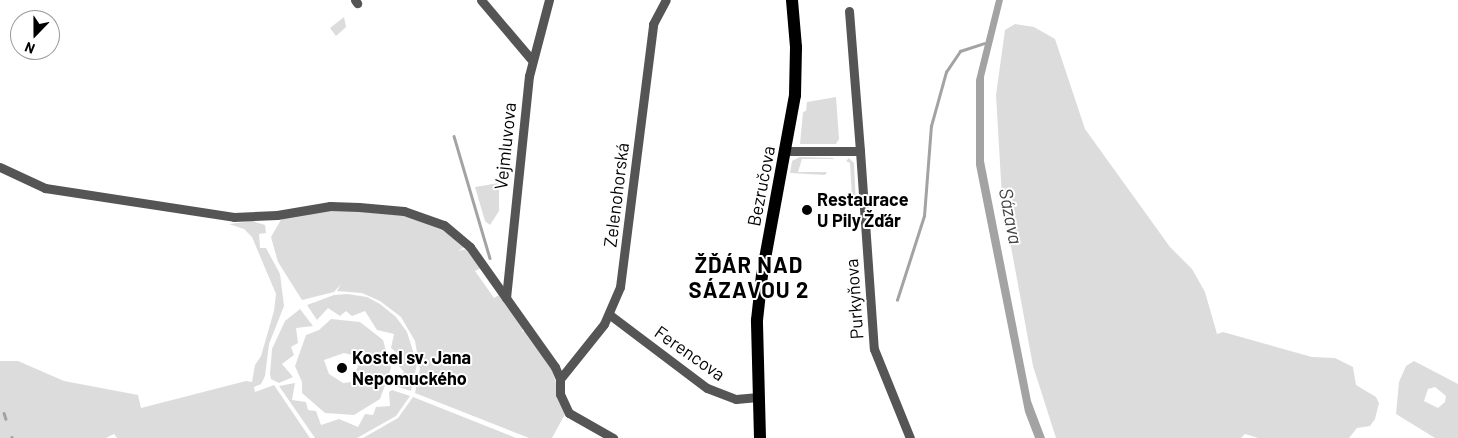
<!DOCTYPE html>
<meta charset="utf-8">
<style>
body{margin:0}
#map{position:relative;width:1458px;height:438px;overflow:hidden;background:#fff;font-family:Barlow,sans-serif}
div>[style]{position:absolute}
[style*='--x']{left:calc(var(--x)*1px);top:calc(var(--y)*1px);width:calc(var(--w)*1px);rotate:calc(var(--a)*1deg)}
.green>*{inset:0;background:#dcdcdc}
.water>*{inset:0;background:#a3a3a3}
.stream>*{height:2.5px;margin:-1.25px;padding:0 1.25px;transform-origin:1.25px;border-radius:1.25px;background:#a3a3a3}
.street>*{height:9px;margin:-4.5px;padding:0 4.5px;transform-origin:4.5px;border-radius:4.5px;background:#555}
.primary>*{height:12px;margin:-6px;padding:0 6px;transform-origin:6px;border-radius:6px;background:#000}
.dots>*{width:14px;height:14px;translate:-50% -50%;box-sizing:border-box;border:2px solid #fff;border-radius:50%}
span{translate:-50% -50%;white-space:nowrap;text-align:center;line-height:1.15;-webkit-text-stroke:4px #fff;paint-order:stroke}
.street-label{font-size:18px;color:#000}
.poi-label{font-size:18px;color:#000;font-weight:700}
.left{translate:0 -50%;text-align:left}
.water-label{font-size:19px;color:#444;font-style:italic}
.district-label{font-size:22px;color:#000;font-weight:700;letter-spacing:1px}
.north{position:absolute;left:10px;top:10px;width:50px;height:50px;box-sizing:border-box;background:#fff;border:1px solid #999;border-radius:50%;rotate:202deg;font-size:14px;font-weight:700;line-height:20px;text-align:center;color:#000}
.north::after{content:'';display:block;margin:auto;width:18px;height:22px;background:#000;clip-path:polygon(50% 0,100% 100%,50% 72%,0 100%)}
</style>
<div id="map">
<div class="green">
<div style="clip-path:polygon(344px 17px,346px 27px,336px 36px,330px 28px)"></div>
<div style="clip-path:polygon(1015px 24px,1034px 27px,1055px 39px,1085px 129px,1170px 247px,1192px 269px,1205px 292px,1217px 334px,1223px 332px,1312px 357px,1335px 358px,1353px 367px,1356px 385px,1376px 397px,1379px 403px,1375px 419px,1370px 426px,1357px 428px,1349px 438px,1258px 438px,1245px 434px,1241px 438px,1056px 438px,1033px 366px,1002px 198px,996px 95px,1005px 30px)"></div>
<div style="clip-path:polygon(836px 97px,839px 139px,836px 144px,800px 144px,803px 112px,806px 111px,807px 102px)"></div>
<div style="clip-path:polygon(800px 157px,833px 158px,834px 159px,802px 159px,798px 172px,827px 172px,825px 175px,790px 173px,792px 161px)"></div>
<div style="clip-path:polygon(849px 158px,854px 163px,856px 206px,859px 208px,847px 200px,847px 196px,852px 196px,850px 163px,846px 161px)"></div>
<div style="clip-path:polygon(499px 183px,499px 211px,490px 225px,485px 221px,475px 187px)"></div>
<div style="clip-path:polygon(316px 210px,387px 211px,423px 219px,451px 233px,466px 246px,458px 251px,466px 249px,481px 268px,475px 271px,494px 298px,499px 295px,523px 327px,522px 332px,525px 330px,551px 366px,565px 414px,552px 438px,529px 438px,415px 393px,420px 369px,415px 341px,401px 317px,380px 301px,362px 293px,337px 291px,341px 284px,334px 292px,302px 300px,278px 262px,271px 237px,282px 218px)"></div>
<div style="clip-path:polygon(252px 221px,265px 225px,266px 233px,259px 234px,260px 248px,266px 248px,280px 274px,284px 306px,269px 344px,265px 376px,261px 384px,254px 387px,255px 392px,274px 385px,310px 438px,117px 438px,114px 434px,106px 438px,0 438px,0 361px,18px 361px,64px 381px,138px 395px,141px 408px,246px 381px,252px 382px,255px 365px,261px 356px,274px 311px,276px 294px,252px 237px,244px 229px,229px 224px)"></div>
<div style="clip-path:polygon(347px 294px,367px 297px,380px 304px,396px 317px,407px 332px,417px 364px,411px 391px,396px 386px,393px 381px,404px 372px,394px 360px,397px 353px,391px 348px,394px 334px,377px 330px,365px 311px,352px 316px,346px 311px,340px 316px,328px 308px,317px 320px,307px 305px,334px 295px)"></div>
<div style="clip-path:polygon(300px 309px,313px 326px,296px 328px,298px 343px,291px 347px,294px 355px,282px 364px,293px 377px,279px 383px,271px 379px,270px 374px,272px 349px,285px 321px)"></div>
<div style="clip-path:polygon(evenodd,331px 319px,360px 322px,383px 340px,391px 368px,380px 399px,354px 415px,325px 413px,302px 393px,302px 382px,295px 366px,306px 335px,319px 330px,331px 319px,344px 353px,352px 355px,359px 363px,352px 382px,343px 383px,329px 374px,324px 360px,344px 353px)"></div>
<div style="clip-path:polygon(evenodd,1414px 361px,1458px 384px,1458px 438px,1435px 438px,1396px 414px,1399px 382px,1406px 366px,1414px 361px,1435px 387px,1446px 396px,1445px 402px,1438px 408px,1424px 401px,1428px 389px,1435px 387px)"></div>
<div style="clip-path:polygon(295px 383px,292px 400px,306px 402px,308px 410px,316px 411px,321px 425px,339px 419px,358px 427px,365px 414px,373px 415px,376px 407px,390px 406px,389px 392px,392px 390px,410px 396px,396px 416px,357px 438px,315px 438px,279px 386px)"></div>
<div style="clip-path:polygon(413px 397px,516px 438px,363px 438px,398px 418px)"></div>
</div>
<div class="water">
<div style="clip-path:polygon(996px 0,1003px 0,984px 77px,984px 161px,1031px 401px,1045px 438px,1035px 438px,1025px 412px,976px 165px,976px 80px)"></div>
</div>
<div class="stream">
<div style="--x:454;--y:136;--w:127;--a:73.6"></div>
<div style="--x:897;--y:300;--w:88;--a:-72.2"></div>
<div style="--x:924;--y:216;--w:90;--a:-85.6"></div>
<div style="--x:931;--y:126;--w:56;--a:-74.5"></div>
<div style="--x:946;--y:72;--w:25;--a:-56"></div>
<div style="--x:960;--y:51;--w:25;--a:-18"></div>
<div style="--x:4;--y:413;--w:6;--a:72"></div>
<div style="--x:12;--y:437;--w:1;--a:90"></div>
</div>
<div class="street">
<div style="--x:355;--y:0;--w:4;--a:56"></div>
<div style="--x:481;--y:0;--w:77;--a:49.7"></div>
<div style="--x:849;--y:11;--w:140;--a:85.5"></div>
<div style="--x:785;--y:151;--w:75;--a:0"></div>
<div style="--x:860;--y:151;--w:198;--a:86"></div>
<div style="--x:874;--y:349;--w:96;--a:68"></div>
<div style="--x:0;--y:167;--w:50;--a:25"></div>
<div style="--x:45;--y:188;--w:191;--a:8.7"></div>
<div style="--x:234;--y:217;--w:43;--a:-2.7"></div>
<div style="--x:277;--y:215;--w:54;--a:-9.6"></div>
<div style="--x:330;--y:206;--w:29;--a:2"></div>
<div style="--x:359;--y:207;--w:45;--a:5.1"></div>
<div style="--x:404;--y:211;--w:42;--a:19.3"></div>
<div style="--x:444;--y:225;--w:34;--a:40"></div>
<div style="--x:470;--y:247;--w:147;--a:54.7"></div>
<div style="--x:555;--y:367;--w:13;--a:67"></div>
<div style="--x:560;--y:379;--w:15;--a:90"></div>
<div style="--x:560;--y:394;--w:21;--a:65"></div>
<div style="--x:569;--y:413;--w:51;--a:29.6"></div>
<div style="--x:506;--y:298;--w:223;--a:-84.1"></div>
<div style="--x:529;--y:76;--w:79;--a:-75.3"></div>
<div style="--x:610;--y:315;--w:121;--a:37"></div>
<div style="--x:707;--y:388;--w:31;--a:21"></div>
<div style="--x:736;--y:399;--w:22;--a:-5"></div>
<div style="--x:560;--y:379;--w:70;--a:-51.3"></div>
<div style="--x:604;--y:324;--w:40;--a:-66.6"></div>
<div style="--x:620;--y:287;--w:265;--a:-82.8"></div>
<div style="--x:653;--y:24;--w:27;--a:-62"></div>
</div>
<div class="primary">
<div style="--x:760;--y:438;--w:118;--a:-91.5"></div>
<div style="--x:757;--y:320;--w:45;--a:-83.7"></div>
<div style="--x:762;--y:275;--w:183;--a:-79.6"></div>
<div style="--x:795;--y:95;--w:48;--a:-88.8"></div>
<div style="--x:796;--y:47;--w:47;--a:-94.9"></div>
</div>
<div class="dots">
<div style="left:807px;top:210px;background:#000"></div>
<div style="left:342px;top:368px;background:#000"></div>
</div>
<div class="street-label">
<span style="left:505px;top:146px;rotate:-84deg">Vejmluvova</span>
<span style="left:761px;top:186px;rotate:-79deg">Bezručova</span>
<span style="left:616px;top:195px;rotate:-83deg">Zelenohorská</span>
<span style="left:854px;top:299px;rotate:-94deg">Purkyňova</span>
<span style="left:690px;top:353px;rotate:35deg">Ferencova</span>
</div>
<div class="poi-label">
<span class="left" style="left:817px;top:210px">Restaurace<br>U Pily Žďár</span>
<span class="left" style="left:352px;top:368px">Kostel sv. Jana<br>Nepomuckého</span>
</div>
<div class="water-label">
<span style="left:1011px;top:216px;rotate:79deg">Sázava</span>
</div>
<div class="district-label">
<span style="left:749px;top:277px">ŽĎÁR NAD<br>SÁZAVOU 2</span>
</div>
<div class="north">N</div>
</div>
